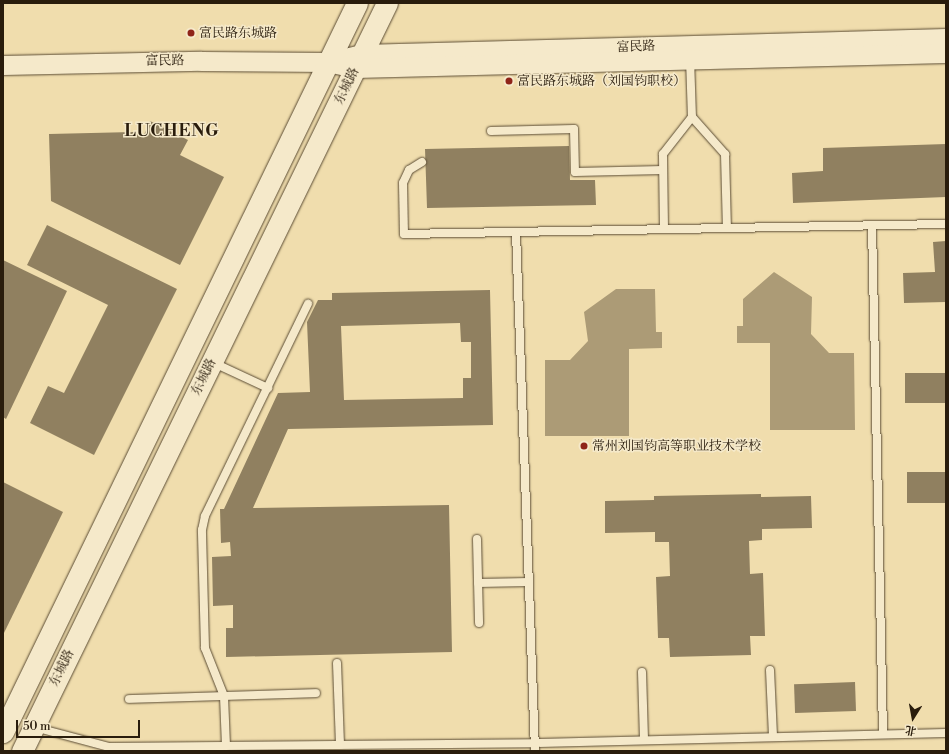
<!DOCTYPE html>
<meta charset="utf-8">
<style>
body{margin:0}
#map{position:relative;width:949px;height:754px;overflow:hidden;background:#f0ddad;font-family:"Libre Bodoni","Noto Serif SC",serif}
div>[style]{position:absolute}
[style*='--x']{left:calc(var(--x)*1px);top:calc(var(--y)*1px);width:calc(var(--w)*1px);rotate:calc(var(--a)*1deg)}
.water>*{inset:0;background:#ac9b76}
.building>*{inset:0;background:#908060;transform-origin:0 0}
.roads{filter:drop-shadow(0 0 1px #5b4c34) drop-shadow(0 0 1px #5b4c34)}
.service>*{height:8px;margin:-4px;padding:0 4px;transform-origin:4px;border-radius:4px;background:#f5e9ca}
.tertiary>*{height:19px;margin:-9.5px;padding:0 9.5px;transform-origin:9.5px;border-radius:9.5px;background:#f5e9ca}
.secondary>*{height:21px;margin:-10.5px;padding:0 10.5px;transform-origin:10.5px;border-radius:10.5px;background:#f5e9ca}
.dots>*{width:11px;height:11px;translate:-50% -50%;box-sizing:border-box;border:2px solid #f5e9ca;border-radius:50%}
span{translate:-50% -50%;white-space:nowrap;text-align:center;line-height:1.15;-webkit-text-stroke:3px #f5e9ca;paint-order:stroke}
.poi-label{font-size:13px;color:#291c0c}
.left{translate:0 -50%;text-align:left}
.street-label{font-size:13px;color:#291c0c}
.district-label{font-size:17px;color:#291c0c;font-weight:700;letter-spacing:1px}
.frame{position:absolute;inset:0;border:4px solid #291c0c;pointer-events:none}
.north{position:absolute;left:893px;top:698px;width:40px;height:40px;-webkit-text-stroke:3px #f5e9ca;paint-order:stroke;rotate:191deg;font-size:11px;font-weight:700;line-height:16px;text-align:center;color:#291c0c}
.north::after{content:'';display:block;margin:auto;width:14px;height:18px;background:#291c0c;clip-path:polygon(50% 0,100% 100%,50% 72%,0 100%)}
.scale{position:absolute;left:16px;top:720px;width:124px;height:18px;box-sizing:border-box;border:2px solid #291c0c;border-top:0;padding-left:5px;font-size:12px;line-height:14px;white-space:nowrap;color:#291c0c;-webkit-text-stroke:3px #f5e9ca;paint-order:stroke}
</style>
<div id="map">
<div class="water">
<div style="clip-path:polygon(774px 272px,812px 297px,811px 334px,829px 353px,854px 353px,855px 430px,770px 430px,770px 343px,737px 343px,737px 326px,743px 326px,743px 299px)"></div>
<div style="clip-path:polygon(616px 289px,655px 289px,656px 332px,662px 332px,662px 348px,629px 349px,629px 436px,545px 436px,545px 360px,570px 360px,588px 341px,584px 312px)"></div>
</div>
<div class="building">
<div style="clip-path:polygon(150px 121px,188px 140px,180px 155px,224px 177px,180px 265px,51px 201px,49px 134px,133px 132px,143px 137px)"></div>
<div style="clip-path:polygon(946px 144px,946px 197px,793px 203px,792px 173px,823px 171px,823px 148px)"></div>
<div style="clip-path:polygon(569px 146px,570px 180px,595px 180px,596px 205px,427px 208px,425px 149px)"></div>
<div style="clip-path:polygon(47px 225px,177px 289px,94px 455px,30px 423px,48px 386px,64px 393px,108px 305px,27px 265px)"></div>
<div style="clip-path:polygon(946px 241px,946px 302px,904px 303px,903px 273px,935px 272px,933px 242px)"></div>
<div style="clip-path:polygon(3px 260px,67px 291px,6px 419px,3px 417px)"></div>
<div style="clip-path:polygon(evenodd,490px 290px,493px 425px,288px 429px,253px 508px,449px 505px,452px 652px,226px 657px,226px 628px,233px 628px,233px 605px,213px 606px,212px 557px,231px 556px,230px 542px,221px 543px,220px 509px,224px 509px,278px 393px,310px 392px,307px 322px,318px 300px,332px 300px,332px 293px,490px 290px,460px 323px,461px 342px,471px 342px,471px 378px,463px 378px,463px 398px,344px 400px,341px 326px,460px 323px)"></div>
<div style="left:946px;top:373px;width:30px;height:41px;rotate:90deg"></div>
<div style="left:946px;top:472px;width:31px;height:39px;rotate:90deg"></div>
<div style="clip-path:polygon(3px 482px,63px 512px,3px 635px)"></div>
<div style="clip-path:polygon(761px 494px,761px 497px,811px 496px,812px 528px,762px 529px,762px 540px,749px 541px,750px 574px,763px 573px,765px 636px,750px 636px,751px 655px,670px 657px,669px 638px,658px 638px,656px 577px,670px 576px,669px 542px,655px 542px,655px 532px,605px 533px,605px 501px,654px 500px,654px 496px)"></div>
<div style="left:855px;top:682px;width:29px;height:61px;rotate:88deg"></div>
</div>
<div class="roads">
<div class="service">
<div style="--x:690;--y:58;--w:59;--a:88.1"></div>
<div style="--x:692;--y:117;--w:50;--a:48.3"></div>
<div style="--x:725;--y:154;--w:74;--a:88.5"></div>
<div style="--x:491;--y:131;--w:83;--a:-1.4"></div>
<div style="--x:574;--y:129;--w:43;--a:88.7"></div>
<div style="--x:575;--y:172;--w:88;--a:-1.3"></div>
<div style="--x:422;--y:162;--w:15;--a:148"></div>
<div style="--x:409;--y:170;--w:14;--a:115"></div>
<div style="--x:403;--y:183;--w:51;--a:88.9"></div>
<div style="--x:404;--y:234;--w:542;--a:-1.06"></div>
<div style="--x:872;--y:225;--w:509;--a:88.76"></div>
<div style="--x:664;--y:229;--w:75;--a:-90.8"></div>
<div style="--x:663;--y:154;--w:47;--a:-51.9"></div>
<div style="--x:516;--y:232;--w:519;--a:87.9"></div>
<div style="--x:212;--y:362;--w:62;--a:24.9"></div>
<div style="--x:477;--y:539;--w:84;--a:88.6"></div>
<div style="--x:478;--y:583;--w:51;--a:-1.1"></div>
<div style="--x:337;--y:663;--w:82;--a:87.9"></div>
<div style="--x:770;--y:670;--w:67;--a:87.4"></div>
<div style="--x:642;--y:672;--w:68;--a:88.3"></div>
<div style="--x:129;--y:699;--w:187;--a:-1.8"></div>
<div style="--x:34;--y:727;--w:78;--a:14.9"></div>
<div style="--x:109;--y:747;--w:425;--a:-0.5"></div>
<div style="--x:534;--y:743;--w:412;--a:-1.4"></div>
<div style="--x:226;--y:746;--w:50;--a:-92.3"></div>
<div style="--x:224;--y:696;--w:52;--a:-111.6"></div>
<div style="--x:205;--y:648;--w:118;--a:-91.5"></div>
<div style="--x:202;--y:530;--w:14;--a:-78"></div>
<div style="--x:205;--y:516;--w:236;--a:-64.1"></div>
</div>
<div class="tertiary">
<div style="--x:349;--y:57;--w:13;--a:-13"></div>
<div style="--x:362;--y:54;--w:584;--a:-1.57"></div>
<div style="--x:3;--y:65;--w:198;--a:-1.2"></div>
<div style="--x:201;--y:61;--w:127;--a:0.5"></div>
<div style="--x:328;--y:62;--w:28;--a:13"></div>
<div style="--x:355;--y:68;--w:591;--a:-1.45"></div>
</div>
<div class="secondary">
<div style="--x:3;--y:732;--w:810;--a:-64.1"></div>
<div style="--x:22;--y:751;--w:832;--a:-63.99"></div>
</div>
</div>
<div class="dots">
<div style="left:191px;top:33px;background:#8f2418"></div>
<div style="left:509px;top:81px;background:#8f2418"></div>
<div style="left:584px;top:446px;background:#8f2418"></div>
</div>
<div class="poi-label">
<span class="left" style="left:199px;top:33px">富民路东城路</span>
<span class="left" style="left:517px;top:81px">富民路东城路（刘国钧职校）</span>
<span class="left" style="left:592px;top:446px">常州刘国钧高等职业技术学校</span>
</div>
<div class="street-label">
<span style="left:636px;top:47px;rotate:-2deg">富民路</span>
<span style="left:165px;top:61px;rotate:-1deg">富民路</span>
<span style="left:347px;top:86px;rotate:-64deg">东城路</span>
<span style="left:204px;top:377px;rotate:-64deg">东城路</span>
<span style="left:62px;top:668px;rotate:-64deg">东城路</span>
</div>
<div class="district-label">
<span style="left:172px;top:132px">LUCHENG</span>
</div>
<div class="frame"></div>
<div class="north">北</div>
<div class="scale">50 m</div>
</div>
